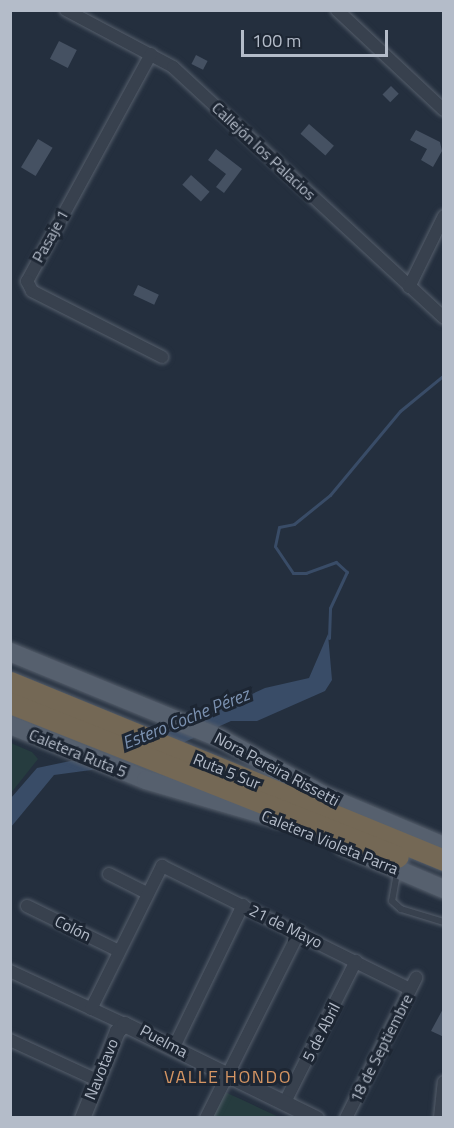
<!DOCTYPE html>
<meta charset="utf-8">
<style>
body{margin:0}
#map{position:relative;width:454px;height:1128px;overflow:hidden;background:#242f3e;font-family:"Titillium Web",sans-serif}
div>[style]{position:absolute}
[style*='--x']{left:calc(var(--x)*1px);top:calc(var(--y)*1px);width:calc(var(--w)*1px);rotate:calc(var(--a)*1deg)}
.green>*{inset:0;background:#263c3f}
.water>*{inset:0;background:#394c67}
.stream>*{height:3px;margin:-1.5px;padding:0 1.5px;transform-origin:1.5px;border-radius:1.5px;background:#394c67}
.building>*{inset:0;background:#455162;transform-origin:0 0}
.roads{filter:drop-shadow(0 0 2px #565f6c) drop-shadow(0 0 2px #565f6c)}
.service>*{height:6px;margin:-3px;padding:0 3px;transform-origin:3px;border-radius:3px;background:#38414e}
.minor>*{height:12px;margin:-6px;padding:0 6px;transform-origin:6px;border-radius:6px;background:#38414e}
.tertiary>*{height:15px;margin:-7.5px;padding:0 7.5px;transform-origin:7.5px;border-radius:7.5px;background:#38414e}
.primary>*{height:18px;margin:-9px;padding:0 9px;transform-origin:9px;border-radius:9px;background:#56606e}
.motorway>*{height:21px;margin:-10.5px;padding:0 10.5px;transform-origin:10.5px;border-radius:10.5px;background:#746855}
span{translate:-50% -50%;white-space:nowrap;text-align:center;line-height:1.15;-webkit-text-stroke:6px #1d2633;paint-order:stroke}
.street-label{font-size:16px;color:#b4bcc9}
.water-label{font-size:18px;color:#7c92b1;font-style:italic}
.neighbourhood-label{font-size:18px;color:#d59563;letter-spacing:1.5px}
.frame{position:absolute;inset:0;border:12px solid #b4bcc9;pointer-events:none}
.scale{position:absolute;left:241px;top:30px;width:147px;height:27px;box-sizing:border-box;border:3px solid #b4bcc9;border-top:0;padding-left:8px;font-size:18px;line-height:21px;white-space:nowrap;color:#b4bcc9;-webkit-text-stroke:4px #1d2633;paint-order:stroke}
</style>
<div id="map">
<div class="green">
<div style="clip-path:polygon(11px 743px,32px 752px,38px 759px,11px 793px)"></div>
<div style="clip-path:polygon(225px 1092px,279px 1117px,212px 1118px)"></div>
</div>
<div class="water">
<div style="clip-path:polygon(328px 634px,332px 680px,325px 691px,257px 721px,231px 721px,136px 764px,54px 775px,11px 827px,11px 798px,37px 768px,137px 747px,265px 688px,309px 678px)"></div>
</div>
<div class="stream">
<div style="--x:329;--y:638;--w:30;--a:-88"></div>
<div style="--x:330;--y:608;--w:40;--a:-65"></div>
<div style="--x:347;--y:572;--w:15;--a:-138"></div>
<div style="--x:336;--y:562;--w:32;--a:160"></div>
<div style="--x:306;--y:573;--w:13;--a:180"></div>
<div style="--x:293;--y:573;--w:32;--a:-124"></div>
<div style="--x:275;--y:546;--w:19;--a:-78"></div>
<div style="--x:279;--y:527;--w:15;--a:-11"></div>
<div style="--x:294;--y:524;--w:46;--a:-38.9"></div>
<div style="--x:330;--y:495;--w:109;--a:-50.2"></div>
<div style="--x:400;--y:411;--w:57;--a:-39.3"></div>
</div>
<div class="building">
<div style="left:59px;top:41px;width:20px;height:20px;rotate:27deg"></div>
<div style="left:196px;top:55px;width:13px;height:10px;rotate:27deg"></div>
<div style="left:391px;top:86px;width:11px;height:12px;rotate:45deg"></div>
<div style="left:309px;top:124px;width:33px;height:13px;rotate:41deg"></div>
<div style="clip-path:polygon(416px 130px,440px 142px,442px 151px,433px 167px,421px 160px,427px 149px,410px 140px)"></div>
<div style="left:38px;top:139px;width:17px;height:33px;rotate:31deg"></div>
<div style="clip-path:polygon(216px 149px,242px 169px,224px 193px,216px 187px,226px 174px,208px 160px)"></div>
<div style="left:191px;top:175px;width:25px;height:13px;rotate:42deg"></div>
<div style="left:138px;top:285px;width:23px;height:11px;rotate:25deg"></div>
<div style="clip-path:polygon(444px 1007px,444px 1037px,431px 1031px)"></div>
</div>
<div class="roads">
<div class="service">
<div style="--x:397;--y:873;--w:28;--a:100"></div>
<div style="--x:392;--y:901;--w:12;--a:42"></div>
<div style="--x:401;--y:909;--w:45;--a:16.8"></div>
</div>
<div class="minor">
<div style="--x:66;--y:10;--w:121;--a:28"></div>
<div style="--x:173;--y:67;--w:369;--a:42.8"></div>
<div style="--x:337;--y:10;--w:146;--a:43.1"></div>
<div style="--x:151;--y:54;--w:259;--a:118.6"></div>
<div style="--x:27;--y:281;--w:11;--a:63"></div>
<div style="--x:32;--y:291;--w:146;--a:26.9"></div>
<div style="--x:409;--y:287;--w:79;--a:-63.8"></div>
<div style="--x:109;--y:874;--w:42;--a:26.6"></div>
<div style="--x:27;--y:906;--w:102;--a:26.1"></div>
<div style="--x:10;--y:971;--w:126;--a:24.9"></div>
<div style="--x:91;--y:1009;--w:160;--a:-63.6"></div>
<div style="--x:162;--y:866;--w:277;--a:26.4"></div>
<div style="--x:10;--y:1040;--w:96;--a:24.7"></div>
<div style="--x:174;--y:1047;--w:158;--a:-64.1"></div>
<div style="--x:285;--y:1102;--w:158;--a:-63.3"></div>
<div style="--x:206;--y:1118;--w:208;--a:-63.4"></div>
<div style="--x:346;--y:1118;--w:157;--a:-63.4"></div>
<div style="--x:440;--y:1118;--w:36;--a:-84"></div>
</div>
<div class="tertiary">
<div style="--x:82;--y:1118;--w:94;--a:-68.1"></div>
<div style="--x:117;--y:1031;--w:10;--a:-45"></div>
<div style="--x:124;--y:1024;--w:214;--a:26.1"></div>
</div>
<div class="primary">
<div style="--x:10;--y:652;--w:227;--a:22.3"></div>
<div style="--x:220;--y:738;--w:118;--a:29"></div>
<div style="--x:323;--y:795;--w:131;--a:22.9"></div>
<div style="--x:10;--y:725;--w:147;--a:22"></div>
<div style="--x:146;--y:780;--w:139;--a:16.3"></div>
<div style="--x:343;--y:846;--w:110;--a:23.1"></div>
</div>
<div class="motorway">
<div style="--x:10;--y:682;--w:469;--a:22.3"></div>
<div style="--x:10;--y:703;--w:417;--a:21.6"></div>
</div>
</div>
<div class="street-label">
<span style="left:264px;top:151px;rotate:43deg">Callejón los Palacios</span>
<span style="left:50px;top:236px;rotate:-61deg">Pasaje 1</span>
<span style="left:78px;top:753px;rotate:22deg">Caletera Ruta 5</span>
<span style="left:277px;top:769px;rotate:28deg">Nora Pereira Rissetti</span>
<span style="left:227px;top:771px;rotate:22deg">Ruta 5 Sur</span>
<span style="left:330px;top:842px;rotate:22deg">Caletera Violeta Parra</span>
<span style="left:286px;top:926px;rotate:26deg">21 de Mayo</span>
<span style="left:73px;top:928px;rotate:26deg">Colón</span>
<span style="left:321px;top:1032px;rotate:-63deg">5 de Abril</span>
<span style="left:164px;top:1041px;rotate:28deg">Puelma</span>
<span style="left:381px;top:1048px;rotate:-63deg">18 de Septiembre</span>
<span style="left:101px;top:1069px;rotate:-68deg">Navotavo</span>
</div>
<div class="water-label">
<span style="left:186px;top:719px;rotate:-22deg">Estero Coche Pérez</span>
</div>
<div class="neighbourhood-label">
<span style="left:228px;top:1077px">VALLE HONDO</span>
</div>
<div class="frame"></div>
<div class="scale">100 m</div>
</div>
